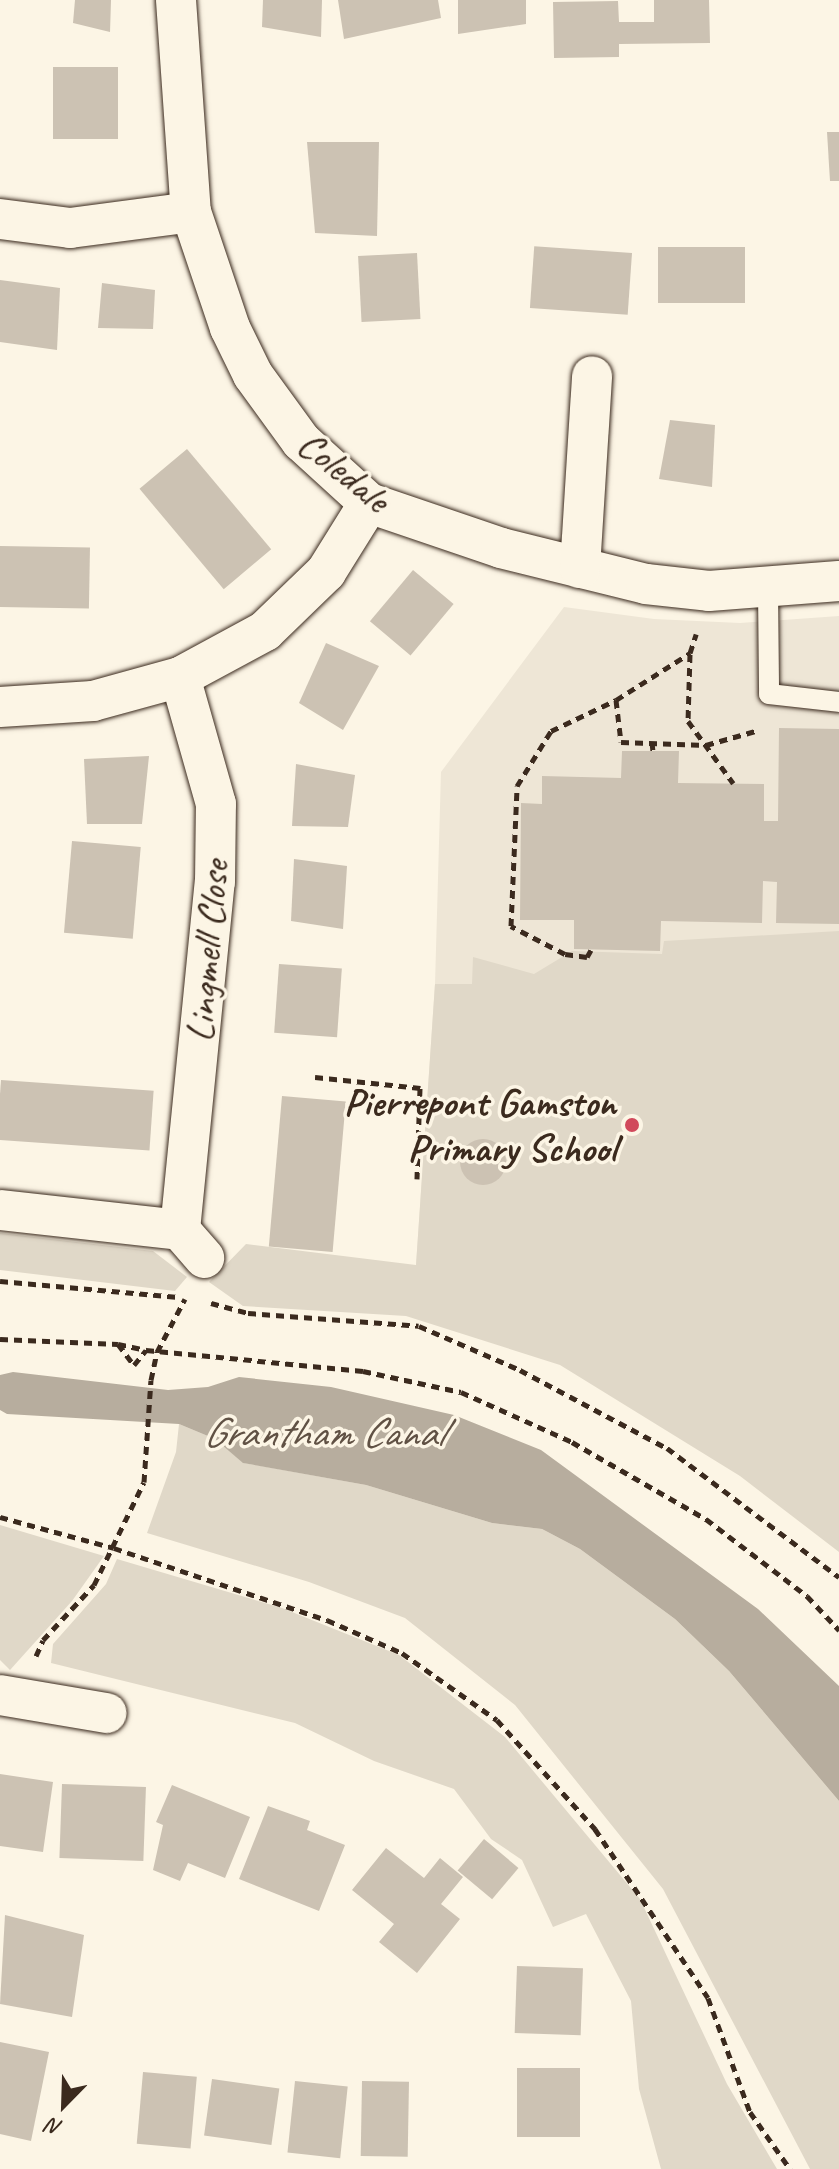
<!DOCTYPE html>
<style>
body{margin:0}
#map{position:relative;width:839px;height:2169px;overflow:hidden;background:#fcf5e5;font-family:Caveat,sans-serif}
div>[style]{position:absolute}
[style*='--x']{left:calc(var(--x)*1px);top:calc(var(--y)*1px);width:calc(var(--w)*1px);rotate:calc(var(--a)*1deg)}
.built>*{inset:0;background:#eee6d6}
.green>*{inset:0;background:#e0d8c8}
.water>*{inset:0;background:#b7ad9e}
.building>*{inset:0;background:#ccc2b3;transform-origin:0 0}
.round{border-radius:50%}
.path>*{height:5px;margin-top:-2.5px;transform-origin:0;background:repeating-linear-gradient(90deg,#3b2a1e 0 8px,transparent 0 14px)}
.roads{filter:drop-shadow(0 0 2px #3b2a1e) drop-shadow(0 0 2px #3b2a1e)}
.lane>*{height:20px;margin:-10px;padding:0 10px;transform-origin:10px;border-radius:10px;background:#fcf5e5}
.street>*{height:40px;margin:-20px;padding:0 20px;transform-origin:20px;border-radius:20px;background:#fcf5e5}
.dots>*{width:22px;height:22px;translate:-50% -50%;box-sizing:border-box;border:4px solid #fcf5e5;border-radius:50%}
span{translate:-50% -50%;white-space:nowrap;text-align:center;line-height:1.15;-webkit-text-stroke:7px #fcf5e5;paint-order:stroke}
.street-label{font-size:40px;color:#3b2a1e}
.poi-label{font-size:40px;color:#3b2a1e;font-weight:700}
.right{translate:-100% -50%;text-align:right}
.water-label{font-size:42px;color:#605144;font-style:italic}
.north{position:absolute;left:24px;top:2065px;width:80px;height:80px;-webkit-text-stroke:6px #fcf5e5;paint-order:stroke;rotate:203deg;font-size:22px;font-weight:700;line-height:32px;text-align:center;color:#3b2a1e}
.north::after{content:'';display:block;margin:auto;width:28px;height:36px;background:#3b2a1e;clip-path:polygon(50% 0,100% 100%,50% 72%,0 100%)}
</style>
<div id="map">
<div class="built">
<div style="clip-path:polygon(564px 607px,654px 619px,740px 623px,839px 616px,839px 1481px,416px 1266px,435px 984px,441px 772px)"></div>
</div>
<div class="green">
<div style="clip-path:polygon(839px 931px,839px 1552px,740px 1476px,560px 1365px,406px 1316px,243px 1306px,209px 1282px,246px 1244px,416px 1265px,435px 984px,472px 984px,473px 957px,534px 974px,572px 951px,662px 954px,664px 941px)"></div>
<div style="clip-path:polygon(0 1233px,153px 1251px,187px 1277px,175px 1291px,0 1270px)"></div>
<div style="clip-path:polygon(179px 1424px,215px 1439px,244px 1463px,366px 1485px,492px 1523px,542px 1529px,580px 1549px,675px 1619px,729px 1671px,839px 1801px,839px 2169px,810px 2169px,663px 1889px,515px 1705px,405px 1618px,309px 1582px,147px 1533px,176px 1452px)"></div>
<div style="clip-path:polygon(0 1525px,104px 1556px,72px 1601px,10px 1670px,0 1660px)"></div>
<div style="clip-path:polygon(117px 1559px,282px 1608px,399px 1655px,505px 1737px,640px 1899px,727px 2084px,777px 2169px,661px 2169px,639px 2089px,631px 2001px,586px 1914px,553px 1927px,522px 1860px,491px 1839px,454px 1789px,374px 1761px,295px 1723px,51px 1663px,53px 1644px,106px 1584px)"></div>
</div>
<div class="water">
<div style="clip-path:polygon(13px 1372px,168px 1390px,208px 1387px,239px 1377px,331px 1387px,454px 1415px,541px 1450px,758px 1609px,839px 1686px,839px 1801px,729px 1671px,675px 1619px,580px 1549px,542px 1529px,492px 1523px,366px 1485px,243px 1463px,215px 1439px,179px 1424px,7px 1414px,0 1410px,0 1375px)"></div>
</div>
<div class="building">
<div style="clip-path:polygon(75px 0,111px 0,110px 32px,73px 23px)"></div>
<div style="clip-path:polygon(263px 0,322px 0,321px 37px,262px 27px)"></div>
<div style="clip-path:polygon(338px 0,438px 0,441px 18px,344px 39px)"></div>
<div style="clip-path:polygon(458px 0,526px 0,526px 24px,458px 34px)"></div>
<div style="clip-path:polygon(654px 0,709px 0,710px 43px,619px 44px,619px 57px,554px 58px,553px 2px,618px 1px,619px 22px,654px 22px)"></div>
<div style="left:118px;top:67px;width:72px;height:65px;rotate:90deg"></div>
<div style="clip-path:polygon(827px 132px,839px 132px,839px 181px,830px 181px)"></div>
<div style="clip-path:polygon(307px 142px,379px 142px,377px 236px,315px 233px)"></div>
<div style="left:745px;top:247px;width:56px;height:87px;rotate:90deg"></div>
<div style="left:417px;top:253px;width:66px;height:59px;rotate:87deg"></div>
<div style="left:632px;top:253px;width:62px;height:98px;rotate:94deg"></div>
<div style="clip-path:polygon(0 280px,60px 288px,57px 350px,0 342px)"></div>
<div style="clip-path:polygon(102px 283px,155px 290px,153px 329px,98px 328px)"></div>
<div style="clip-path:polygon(670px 420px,715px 425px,712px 487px,659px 479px)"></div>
<div style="left:187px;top:449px;width:131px;height:62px;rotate:50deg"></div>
<div style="left:0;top:546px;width:90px;height:61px;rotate:1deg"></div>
<div style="left:413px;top:570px;width:53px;height:67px;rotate:40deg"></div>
<div style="clip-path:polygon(326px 643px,379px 666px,343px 730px,299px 703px)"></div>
<div style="clip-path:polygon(779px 728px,839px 729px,839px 924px,776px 923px,777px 882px,763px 881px,762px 923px,661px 921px,660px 951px,574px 949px,574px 920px,520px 920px,521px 803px,542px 804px,542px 776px,621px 778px,622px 751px,679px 751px,678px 783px,764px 784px,764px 821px,778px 821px)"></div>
<div style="clip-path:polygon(149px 756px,142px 824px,87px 824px,84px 759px)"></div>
<div style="clip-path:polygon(296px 764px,355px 775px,348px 827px,292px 826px)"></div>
<div style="left:72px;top:841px;width:69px;height:92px;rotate:5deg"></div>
<div style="clip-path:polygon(294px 859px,347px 866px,343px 929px,291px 921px)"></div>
<div style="left:279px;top:964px;width:63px;height:69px;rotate:4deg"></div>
<div style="left:1px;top:1080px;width:153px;height:60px;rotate:4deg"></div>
<div style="left:282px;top:1096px;width:64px;height:151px;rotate:5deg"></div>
<div class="round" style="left:460px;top:1139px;width:46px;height:46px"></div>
<div style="clip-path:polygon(0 1774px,53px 1782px,43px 1852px,0 1846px)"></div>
<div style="left:62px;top:1784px;width:84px;height:74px;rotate:2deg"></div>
<div style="clip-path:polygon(172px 1785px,250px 1817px,225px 1878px,188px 1863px,180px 1881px,153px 1870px,163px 1825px,156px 1822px)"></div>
<div style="clip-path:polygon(268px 1806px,310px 1821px,307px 1830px,345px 1845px,319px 1911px,239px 1879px)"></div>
<div style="left:484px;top:1839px;width:45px;height:41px;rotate:40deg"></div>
<div style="clip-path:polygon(386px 1848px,424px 1878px,440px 1858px,463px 1877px,441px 1904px,460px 1919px,417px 1973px,379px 1942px,394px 1924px,352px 1890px)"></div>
<div style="clip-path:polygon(5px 1915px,84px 1935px,72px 2017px,0 2004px)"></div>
<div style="left:517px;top:1966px;width:66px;height:67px;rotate:2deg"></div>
<div style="clip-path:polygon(0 2042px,49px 2052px,31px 2141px,0 2134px)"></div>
<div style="left:517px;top:2068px;width:63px;height:69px"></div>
<div style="left:143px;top:2072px;width:54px;height:72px;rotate:5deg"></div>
<div style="left:212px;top:2079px;width:68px;height:57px;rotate:8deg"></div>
<div style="left:295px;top:2081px;width:53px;height:72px;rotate:6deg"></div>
<div style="left:362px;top:2081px;width:47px;height:75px;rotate:1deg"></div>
</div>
<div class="path">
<div style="--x:690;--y:654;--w:67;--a:91.7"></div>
<div style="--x:688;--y:721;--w:77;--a:54"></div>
<div style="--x:616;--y:700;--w:42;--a:83.2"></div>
<div style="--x:621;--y:742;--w:85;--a:2"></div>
<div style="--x:706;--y:745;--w:55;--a:-15.8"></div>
<div style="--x:652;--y:742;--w:9;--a:84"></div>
<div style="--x:591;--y:950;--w:8;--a:120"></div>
<div style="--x:587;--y:957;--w:22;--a:-172"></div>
<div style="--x:565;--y:954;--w:61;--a:-152.6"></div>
<div style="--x:511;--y:926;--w:140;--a:-87.5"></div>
<div style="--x:517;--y:786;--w:65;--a:-58.3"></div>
<div style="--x:551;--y:731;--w:72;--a:-25.5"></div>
<div style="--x:616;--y:700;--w:88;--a:-32.4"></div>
<div style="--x:690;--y:653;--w:20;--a:-72"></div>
<div style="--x:315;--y:1077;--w:106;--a:6"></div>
<div style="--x:420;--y:1088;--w:91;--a:91.9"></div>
<div style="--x:0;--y:1281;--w:179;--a:5.1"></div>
<div style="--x:211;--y:1303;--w:38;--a:15"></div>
<div style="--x:248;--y:1313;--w:171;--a:4.3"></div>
<div style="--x:419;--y:1326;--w:110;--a:23.5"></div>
<div style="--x:520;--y:1370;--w:166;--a:28"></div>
<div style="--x:667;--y:1448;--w:215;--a:36.9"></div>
<div style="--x:0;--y:1339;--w:118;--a:2.4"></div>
<div style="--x:118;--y:1344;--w:29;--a:12"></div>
<div style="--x:118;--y:1344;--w:26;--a:53"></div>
<div style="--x:134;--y:1365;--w:19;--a:-51"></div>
<div style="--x:146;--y:1350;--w:218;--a:5.5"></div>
<div style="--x:363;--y:1371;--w:100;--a:12.1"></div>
<div style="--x:461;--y:1392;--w:122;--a:24.2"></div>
<div style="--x:572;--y:1442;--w:155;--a:29.9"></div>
<div style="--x:706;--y:1519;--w:127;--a:37.3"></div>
<div style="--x:807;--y:1596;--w:47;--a:46.7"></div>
<div style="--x:0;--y:1517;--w:118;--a:15.2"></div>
<div style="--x:114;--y:1548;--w:225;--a:18.7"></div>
<div style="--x:327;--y:1620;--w:82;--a:23.7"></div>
<div style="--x:402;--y:1653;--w:116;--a:35.2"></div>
<div style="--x:497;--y:1720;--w:147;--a:48"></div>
<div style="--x:595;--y:1829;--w:203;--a:56.2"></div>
<div style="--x:708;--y:1998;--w:121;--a:69.8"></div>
<div style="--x:750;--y:2112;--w:70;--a:54.9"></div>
<div style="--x:36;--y:1656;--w:17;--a:-66"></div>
<div style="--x:43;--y:1640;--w:75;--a:-47.2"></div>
<div style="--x:94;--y:1585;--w:114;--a:-64.1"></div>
<div style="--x:144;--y:1482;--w:102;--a:-86.1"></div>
<div style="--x:151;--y:1380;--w:29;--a:-78"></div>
<div style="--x:157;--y:1352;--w:60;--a:-62.2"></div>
</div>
<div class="roads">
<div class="lane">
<div style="--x:768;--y:590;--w:104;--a:89.4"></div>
<div style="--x:769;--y:694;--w:70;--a:6.5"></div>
</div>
<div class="street">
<div style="--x:176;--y:0;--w:213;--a:86"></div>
<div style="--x:191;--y:212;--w:122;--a:71.4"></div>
<div style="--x:230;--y:328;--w:52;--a:63.9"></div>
<div style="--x:253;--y:375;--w:82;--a:54"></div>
<div style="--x:301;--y:441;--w:92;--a:42.4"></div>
<div style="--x:369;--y:503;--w:139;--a:18.8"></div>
<div style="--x:501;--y:548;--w:149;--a:13.9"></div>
<div style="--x:646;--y:584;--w:63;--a:6.3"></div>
<div style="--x:709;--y:591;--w:130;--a:-4.4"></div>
<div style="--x:0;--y:219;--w:71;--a:7.3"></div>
<div style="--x:70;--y:228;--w:122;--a:-7.5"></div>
<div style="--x:580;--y:568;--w:192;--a:-86.4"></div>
<div style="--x:0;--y:707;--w:93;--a:-3.7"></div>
<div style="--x:93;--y:701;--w:90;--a:-15.4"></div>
<div style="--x:180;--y:677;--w:97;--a:-28.4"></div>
<div style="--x:265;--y:631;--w:85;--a:-44"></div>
<div style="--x:326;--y:572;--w:81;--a:-58.1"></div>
<div style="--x:0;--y:1210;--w:181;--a:6.3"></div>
<div style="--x:180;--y:1230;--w:350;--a:-84.3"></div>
<div style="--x:215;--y:882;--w:78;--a:-89.3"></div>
<div style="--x:216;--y:804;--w:132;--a:-105.8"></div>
<div style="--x:180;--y:1230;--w:37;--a:49"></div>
<div style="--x:0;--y:1695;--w:108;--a:9.6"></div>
</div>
</div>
<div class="dots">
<div style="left:632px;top:1125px;background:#d1495b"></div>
</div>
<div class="street-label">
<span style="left:344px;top:471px;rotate:39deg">Coledale</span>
<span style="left:207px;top:951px;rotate:-85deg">Lingmell Close</span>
</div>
<div class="poi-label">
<span class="right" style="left:616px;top:1125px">Pierrepont Gamston<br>Primary School</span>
</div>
<div class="water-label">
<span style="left:323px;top:1433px">Grantham Canal</span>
</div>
<div class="north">N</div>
</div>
